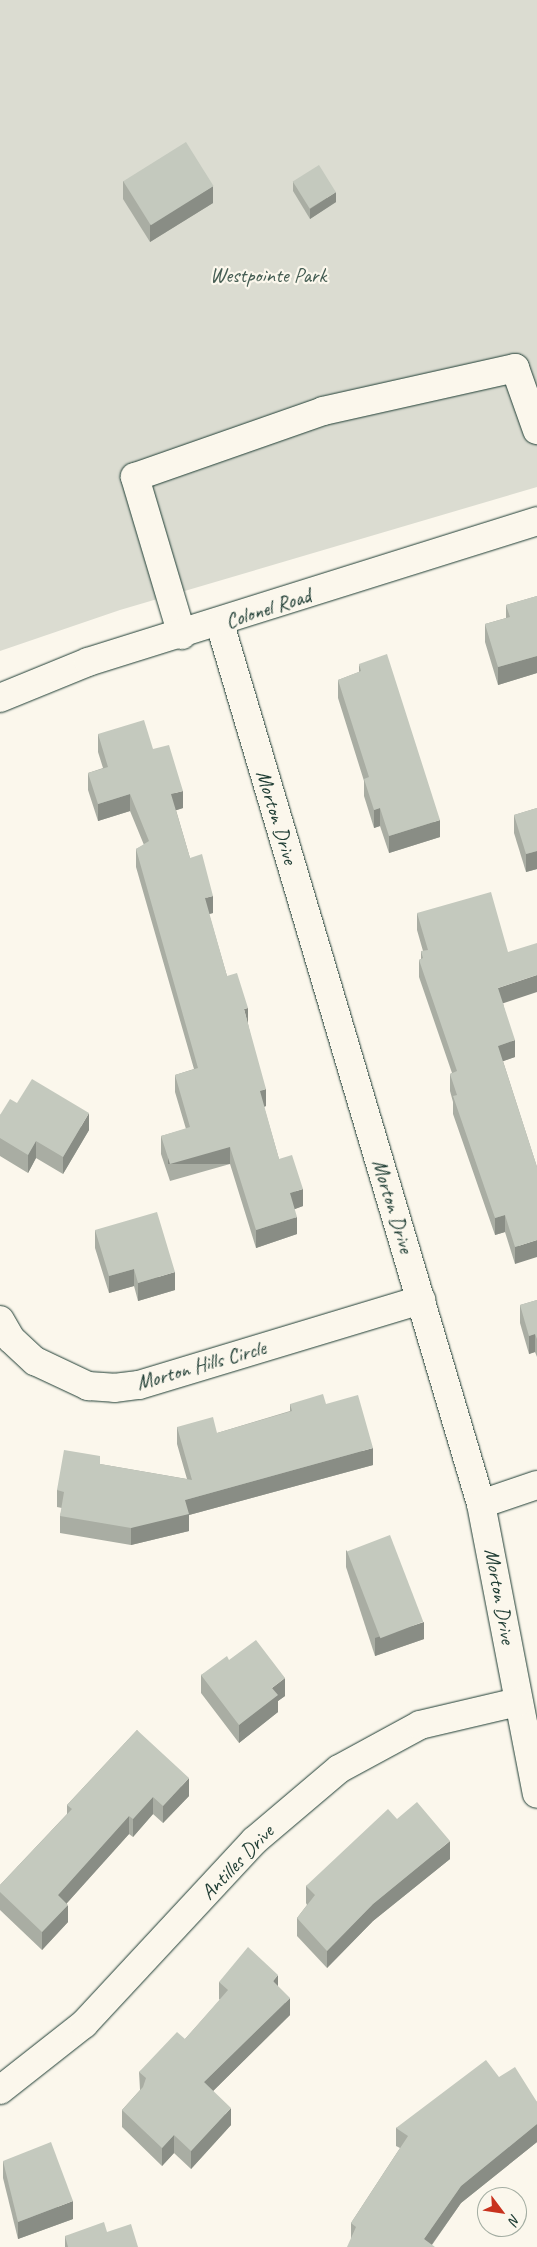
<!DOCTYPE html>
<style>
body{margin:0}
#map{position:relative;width:537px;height:2247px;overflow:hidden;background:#fbf7ec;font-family:Caveat,sans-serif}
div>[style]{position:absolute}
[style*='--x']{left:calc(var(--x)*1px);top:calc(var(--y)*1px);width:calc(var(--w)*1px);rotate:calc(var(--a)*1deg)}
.green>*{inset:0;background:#dbdcd1}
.roads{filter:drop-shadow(0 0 1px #1f3d34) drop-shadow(0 0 1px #1f3d34)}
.minor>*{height:28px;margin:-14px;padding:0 14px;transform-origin:14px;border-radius:14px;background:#fbf7ec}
.wall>*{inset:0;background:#a9ada3}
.shaded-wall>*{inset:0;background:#898d85;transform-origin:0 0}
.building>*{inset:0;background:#c4c9be;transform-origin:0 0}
span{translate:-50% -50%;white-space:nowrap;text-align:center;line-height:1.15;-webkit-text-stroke:4.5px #fbf7ec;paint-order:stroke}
.park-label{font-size:21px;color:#455d53}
.street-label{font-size:21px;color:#1f3d34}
.north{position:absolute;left:477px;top:2187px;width:50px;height:50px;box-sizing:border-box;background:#fbf7ec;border:1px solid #a3ada2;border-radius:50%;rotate:121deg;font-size:14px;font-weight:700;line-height:20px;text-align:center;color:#1f3d34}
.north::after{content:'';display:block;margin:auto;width:18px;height:22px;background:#c8321e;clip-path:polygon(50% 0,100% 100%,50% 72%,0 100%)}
</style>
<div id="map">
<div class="green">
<div style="clip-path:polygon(0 0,537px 0,537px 487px,120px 610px,0 651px)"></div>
</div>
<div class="roads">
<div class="minor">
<div style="--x:220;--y:624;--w:918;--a:73.48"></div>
<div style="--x:481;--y:1504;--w:295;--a:79.1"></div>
<div style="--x:182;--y:635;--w:165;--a:-106.6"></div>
<div style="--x:135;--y:477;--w:199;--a:-19.3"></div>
<div style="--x:323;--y:411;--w:197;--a:-12.6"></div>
<div style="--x:515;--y:368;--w:66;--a:70.5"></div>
<div style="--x:0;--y:698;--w:95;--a:-22.2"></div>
<div style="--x:88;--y:662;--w:471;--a:-17.4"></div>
<div style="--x:0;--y:1320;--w:22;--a:60"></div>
<div style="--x:11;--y:1339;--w:33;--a:43"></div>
<div style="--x:35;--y:1361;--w:59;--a:25.3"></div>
<div style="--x:88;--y:1386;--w:26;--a:4"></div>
<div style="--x:114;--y:1388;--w:25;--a:-7"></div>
<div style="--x:139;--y:1385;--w:295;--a:-16.8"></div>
<div style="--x:481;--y:1504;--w:59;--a:-18.7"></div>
<div style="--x:0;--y:2090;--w:107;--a:-38.2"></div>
<div style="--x:84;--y:2024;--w:250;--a:-47.1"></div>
<div style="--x:254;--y:1841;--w:111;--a:-40.3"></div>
<div style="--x:339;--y:1769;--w:92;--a:-28.5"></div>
<div style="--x:420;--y:1725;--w:100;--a:-13.3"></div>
</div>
</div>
<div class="wall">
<div style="clip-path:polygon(123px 181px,213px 203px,150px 242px,123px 199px)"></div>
<div style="clip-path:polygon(293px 181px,336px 202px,310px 219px,293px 191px)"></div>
<div style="clip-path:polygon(537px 596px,537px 673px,498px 685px,485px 642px,485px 624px,506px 618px,506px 605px)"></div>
<div style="clip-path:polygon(359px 664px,440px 837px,389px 853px,380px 826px,374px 828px,364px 796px,364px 781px,338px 698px,338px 680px,359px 672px)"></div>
<div style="clip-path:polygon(98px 734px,153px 749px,183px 808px,176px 810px,190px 858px,213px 913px,209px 914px,227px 976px,248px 1024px,266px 1106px,264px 1107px,279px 1159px,303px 1206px,294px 1209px,297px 1234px,256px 1248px,230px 1164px,170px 1181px,161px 1154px,161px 1136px,186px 1129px,175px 1092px,175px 1075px,194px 1069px,136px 867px,136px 849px,144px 845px,130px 811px,98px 821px,88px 790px,88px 773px,103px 768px,98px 752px)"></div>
<div style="clip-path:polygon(537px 808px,537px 869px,526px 872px,514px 833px,514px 815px)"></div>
<div style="clip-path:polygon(417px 913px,503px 1003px,515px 1057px,503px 1061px,537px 1167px,515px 1264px,505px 1232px,495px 1235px,453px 1114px,453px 1102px,450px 1091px,450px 1074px,452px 1073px,419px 977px,419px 960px,421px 959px,421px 951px,423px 951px,417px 930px)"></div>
<div style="clip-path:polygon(17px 1103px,89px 1130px,63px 1174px,36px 1158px,28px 1173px,0 1156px,0 1115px)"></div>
<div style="clip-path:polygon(95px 1230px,175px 1290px,138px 1301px,134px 1286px,109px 1293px,95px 1248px)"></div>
<div style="clip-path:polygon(537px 1300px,537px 1357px,535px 1352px,529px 1354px,520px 1323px,520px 1305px)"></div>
<div style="clip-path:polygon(290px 1404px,326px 1404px,373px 1465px,189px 1515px,189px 1531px,131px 1545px,60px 1533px,60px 1516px,62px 1508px,57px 1507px,57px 1490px,100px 1464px,187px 1479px,177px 1444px,177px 1427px,217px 1433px,290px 1411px)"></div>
<div style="clip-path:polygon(346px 1550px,424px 1639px,375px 1656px,346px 1567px)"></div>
<div style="clip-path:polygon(229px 1660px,285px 1696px,278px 1701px,278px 1712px,239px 1743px,201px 1693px,201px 1675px)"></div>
<div style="clip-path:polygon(137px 1730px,189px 1796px,163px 1823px,153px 1814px,133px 1837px,129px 1834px,67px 1903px,68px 1922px,42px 1950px,0 1910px,0 1885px,67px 1814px,67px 1805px)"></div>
<div style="clip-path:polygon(397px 1819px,450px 1859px,373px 1921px,327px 1968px,297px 1936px,297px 1918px,307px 1905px,306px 1903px,306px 1886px)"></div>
<div style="clip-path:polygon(219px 1982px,278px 1987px,290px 2015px,213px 2091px,231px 2125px,191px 2169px,174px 2153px,162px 2166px,122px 2127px,122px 2110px,140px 2090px,139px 2072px,185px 2039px,220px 2000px,219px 1999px)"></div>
<div style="clip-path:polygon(499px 2077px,537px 2102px,537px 2142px,461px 2203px,432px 2245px,351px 2238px,351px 2223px,400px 2148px,396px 2146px,396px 2128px)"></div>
<div style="clip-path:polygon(3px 2161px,73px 2219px,18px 2239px,3px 2178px)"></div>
<div style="clip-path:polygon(107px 2232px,138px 2247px,65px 2247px,65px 2236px)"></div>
</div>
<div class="shaded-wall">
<div style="clip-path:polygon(213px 186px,213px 203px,150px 242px,150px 224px)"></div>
<div style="clip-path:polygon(336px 192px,336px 202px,310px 219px,310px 209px)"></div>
<div style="clip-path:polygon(537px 656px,537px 673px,498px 685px,498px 667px)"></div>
<div style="clip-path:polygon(183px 791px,183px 808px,171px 812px,171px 794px)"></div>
<div style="clip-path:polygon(130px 794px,130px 811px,98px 821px,98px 804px)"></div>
<div style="clip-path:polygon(380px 808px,380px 826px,374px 828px,374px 810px)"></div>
<div style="clip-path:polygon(440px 820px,440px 837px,389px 853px,389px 836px)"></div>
<div style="clip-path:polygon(537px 851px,537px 869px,526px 872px,526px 854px)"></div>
<div style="clip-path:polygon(213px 896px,213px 913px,205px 915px,205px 898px)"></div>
<div style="clip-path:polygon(537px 975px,537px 992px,498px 1005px,498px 988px)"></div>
<div style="clip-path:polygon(248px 1008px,248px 1025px,244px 1009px)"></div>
<div style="clip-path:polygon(515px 1040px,515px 1057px,498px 1063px,498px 1046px)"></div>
<div style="clip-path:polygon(266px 1089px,266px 1106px,260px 1108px,260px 1091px)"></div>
<div style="clip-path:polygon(89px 1113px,89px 1130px,63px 1174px,63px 1157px)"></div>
<div style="clip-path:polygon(36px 1141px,36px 1158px,28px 1173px,28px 1155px)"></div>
<div style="left:230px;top:1147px;width:17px;height:62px;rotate:90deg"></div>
<div style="clip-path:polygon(303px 1189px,303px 1206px,290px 1211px,290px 1193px)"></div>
<div style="clip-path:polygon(505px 1215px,505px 1232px,495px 1235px,495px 1218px)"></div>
<div style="clip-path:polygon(297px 1217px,297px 1234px,256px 1248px,256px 1230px)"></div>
<div style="clip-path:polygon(537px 1240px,537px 1257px,515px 1264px,515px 1247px)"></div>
<div style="clip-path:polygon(134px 1269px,134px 1286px,109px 1293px,109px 1276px)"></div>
<div style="clip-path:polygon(175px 1272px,175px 1290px,138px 1301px,138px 1283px)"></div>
<div style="clip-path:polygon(535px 1334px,535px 1352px,529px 1354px,529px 1336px)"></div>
<div style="clip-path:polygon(373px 1448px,373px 1465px,189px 1515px,189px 1531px,131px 1545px,131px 1528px,185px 1500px)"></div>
<div style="clip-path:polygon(424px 1622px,424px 1639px,375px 1656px,375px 1638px)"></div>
<div style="clip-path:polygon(285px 1678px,285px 1696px,278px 1701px,278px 1712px,239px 1743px,239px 1725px,272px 1688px)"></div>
<div style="clip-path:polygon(189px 1778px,189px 1796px,163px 1823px,163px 1806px)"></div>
<div style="clip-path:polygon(153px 1797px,153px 1814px,133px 1837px,133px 1819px)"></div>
<div style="clip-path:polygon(129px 1816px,129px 1834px,58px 1913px,58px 1895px)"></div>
<div style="clip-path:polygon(450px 1841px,450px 1859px,373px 1921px,327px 1968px,327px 1951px,373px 1904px)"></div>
<div style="clip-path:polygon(68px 1905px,68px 1922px,42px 1950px,42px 1932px)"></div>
<div style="clip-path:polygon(278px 1975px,278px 1992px,273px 1981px)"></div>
<div style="clip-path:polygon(290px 1998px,290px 2015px,204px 2100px,204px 2082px)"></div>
<div style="clip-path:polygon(231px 2108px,231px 2125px,191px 2169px,191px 2151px)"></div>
<div style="clip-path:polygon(537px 2124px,537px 2142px,461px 2203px,430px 2247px,424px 2239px,461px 2186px)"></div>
<div style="clip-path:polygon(174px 2135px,174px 2153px,162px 2166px,162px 2148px)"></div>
<div style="clip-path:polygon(73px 2201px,73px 2219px,18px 2239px,18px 2222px)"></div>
</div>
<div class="building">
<div style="left:186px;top:142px;width:52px;height:74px;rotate:58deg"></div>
<div style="left:319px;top:165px;width:32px;height:31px;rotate:58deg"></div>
<div style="clip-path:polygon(537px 596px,537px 656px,498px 667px,485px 624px,510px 617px,506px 605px)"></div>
<div style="clip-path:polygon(387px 654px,440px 820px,389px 836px,380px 808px,374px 810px,364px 779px,369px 777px,338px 680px,361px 671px,359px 664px)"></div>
<div style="clip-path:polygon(144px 720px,153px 749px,169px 745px,183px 791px,171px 794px,190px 858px,202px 854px,213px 896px,205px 898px,227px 976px,237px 973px,248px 1008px,244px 1009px,266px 1089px,260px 1091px,279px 1159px,292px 1155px,303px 1189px,290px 1193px,297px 1217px,256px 1230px,230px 1147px,170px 1164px,161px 1136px,190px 1127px,175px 1075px,198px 1068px,136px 849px,149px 841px,130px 794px,98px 804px,88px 773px,108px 767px,98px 734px)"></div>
<div style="clip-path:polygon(537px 808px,537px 851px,526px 854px,514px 815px)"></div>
<div style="clip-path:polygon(491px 892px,508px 952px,537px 943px,537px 975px,498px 988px,515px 1040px,498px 1046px,537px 1167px,537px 1240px,515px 1247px,505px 1215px,495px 1218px,453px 1096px,457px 1095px,450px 1074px,457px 1071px,419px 960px,423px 958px,421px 951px,428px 950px,417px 913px)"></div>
<div style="clip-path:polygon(32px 1079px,89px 1113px,63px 1157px,36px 1141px,28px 1155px,0 1138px,0 1115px,10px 1099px,17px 1103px)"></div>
<div style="clip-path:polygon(157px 1212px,175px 1272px,138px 1283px,134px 1269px,109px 1276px,95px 1230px)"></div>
<div style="clip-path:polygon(537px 1300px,537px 1339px,535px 1334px,529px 1336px,520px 1305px)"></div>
<div style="clip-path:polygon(323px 1394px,326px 1404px,358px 1395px,373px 1448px,185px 1500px,189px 1514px,131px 1528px,60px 1516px,64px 1492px,57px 1490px,64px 1450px,100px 1456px,100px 1464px,192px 1480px,177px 1427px,213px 1417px,217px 1433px,292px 1411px,290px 1404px)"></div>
<div style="left:390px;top:1535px;width:93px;height:46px;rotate:69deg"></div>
<div style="clip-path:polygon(256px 1640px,285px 1678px,272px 1688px,278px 1695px,239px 1725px,201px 1675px,227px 1656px,229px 1660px)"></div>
<div style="clip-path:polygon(137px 1730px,189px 1778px,163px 1806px,153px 1797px,133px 1819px,129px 1816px,58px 1895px,68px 1905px,42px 1932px,0 1892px,0 1885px,72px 1809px,67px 1805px)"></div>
<div style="clip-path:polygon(417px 1802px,450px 1841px,373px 1904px,327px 1951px,297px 1918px,315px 1895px,306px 1886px,388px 1809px,397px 1819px)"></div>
<div style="clip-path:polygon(248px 1947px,278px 1975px,273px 1981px,290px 1998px,204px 2082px,231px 2108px,191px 2151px,174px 2135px,162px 2148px,122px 2110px,143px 2087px,146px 2078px,139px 2072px,177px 2032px,185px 2039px,228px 1990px,219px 1982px)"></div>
<div style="clip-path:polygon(486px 2060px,499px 2077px,515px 2067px,537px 2102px,537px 2124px,461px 2186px,424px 2239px,435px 2247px,347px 2247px,356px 2227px,351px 2223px,408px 2136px,396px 2128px)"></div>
<div style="clip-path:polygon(51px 2142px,73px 2201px,18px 2222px,3px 2161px)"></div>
<div style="clip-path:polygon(104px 2222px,107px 2232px,131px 2224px,138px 2247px,68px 2247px,65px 2236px)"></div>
</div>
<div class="park-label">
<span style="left:268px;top:275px">Westpointe Park</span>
</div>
<div class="street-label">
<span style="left:268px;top:608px;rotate:-18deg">Colonel Road</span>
<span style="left:277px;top:817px;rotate:73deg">Morton Drive</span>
<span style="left:393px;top:1206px;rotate:73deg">Morton Drive</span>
<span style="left:201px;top:1365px;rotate:-16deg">Morton Hills Circle</span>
<span style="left:500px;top:1596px;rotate:80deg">Morton Drive</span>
<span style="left:237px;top:1862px;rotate:-46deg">Antilles Drive</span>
</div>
<div class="north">N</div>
</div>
